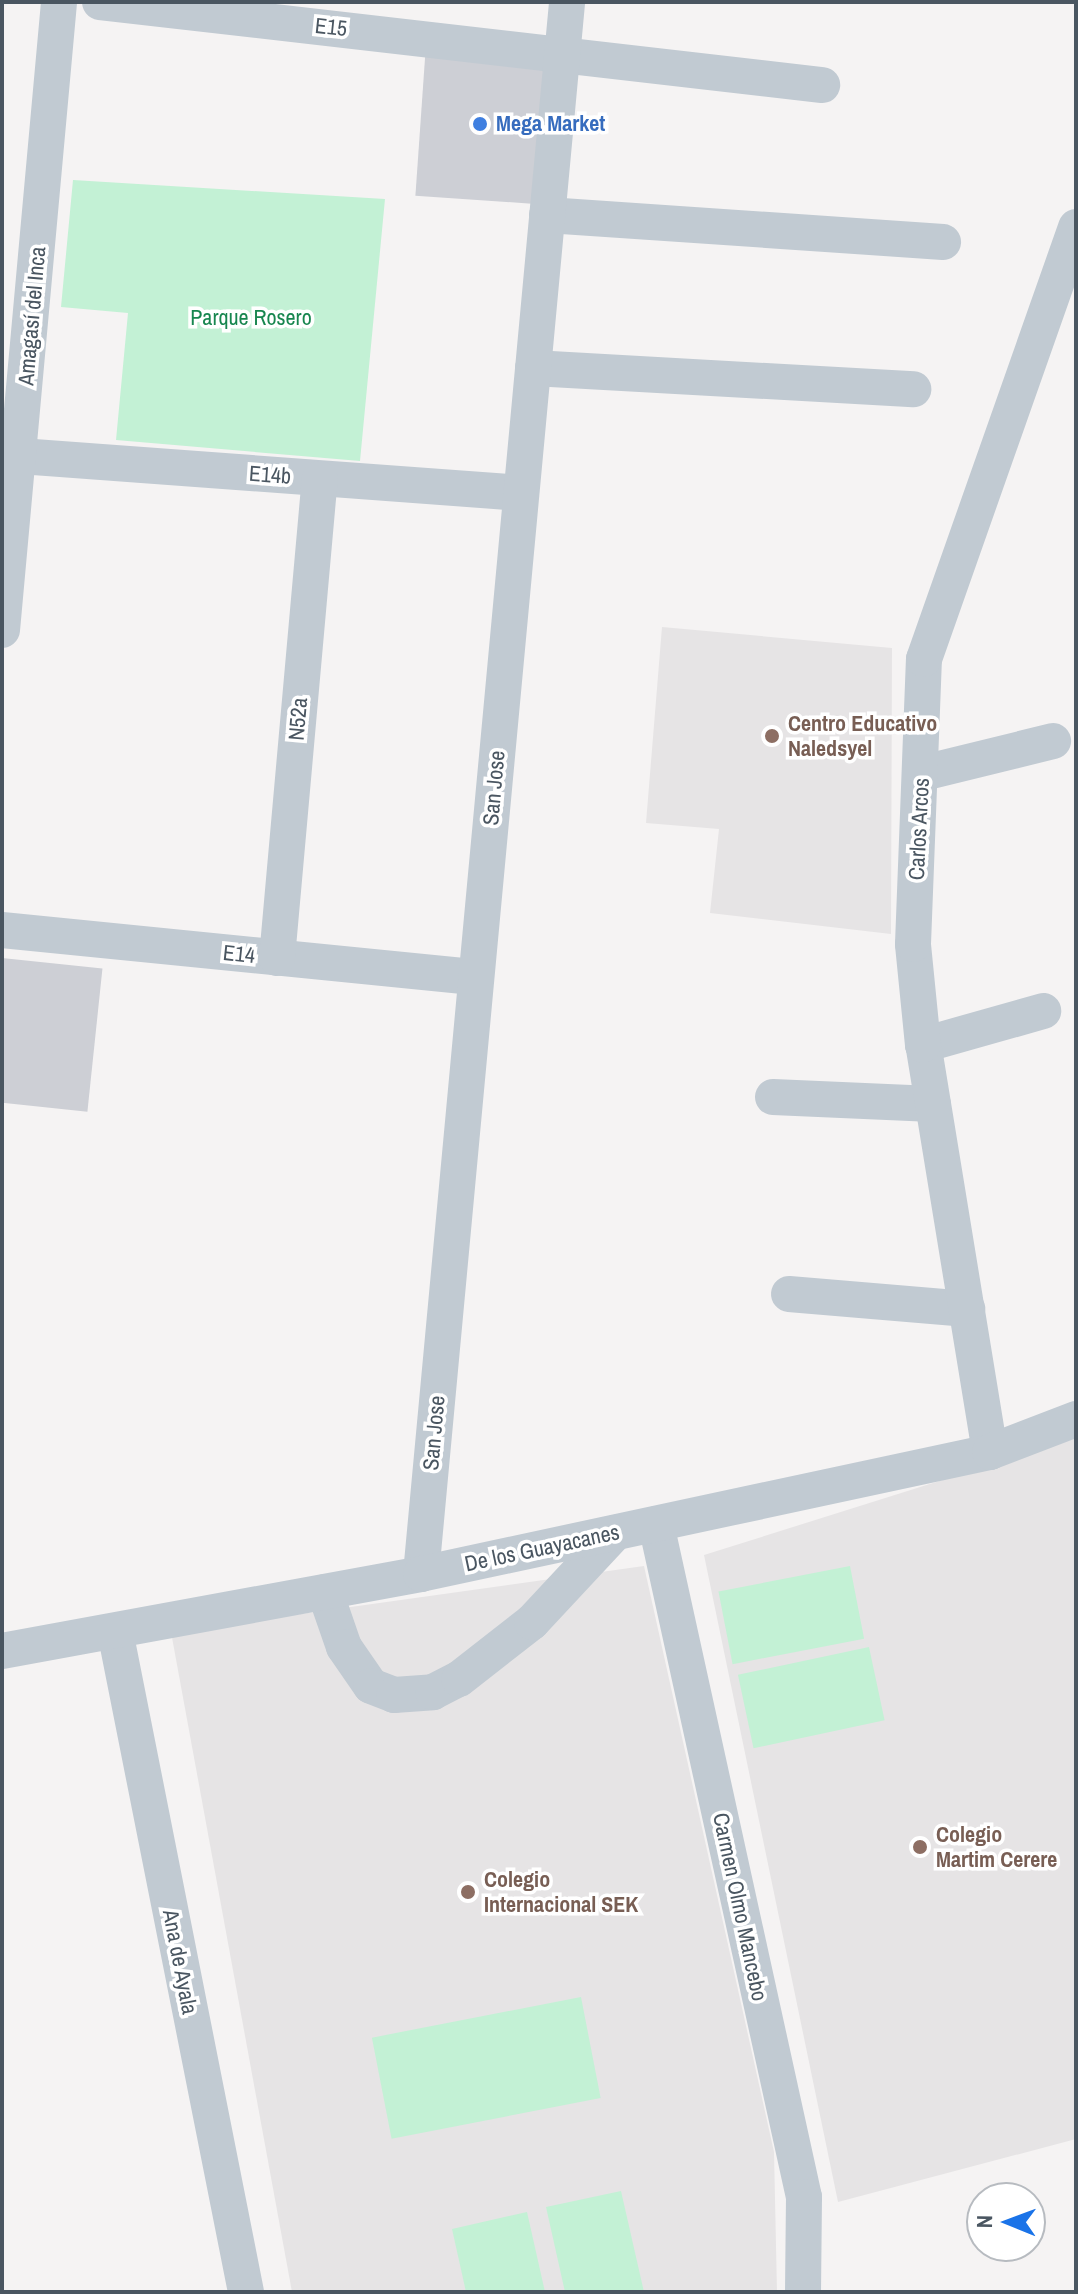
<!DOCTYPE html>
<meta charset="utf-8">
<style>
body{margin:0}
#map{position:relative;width:1078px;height:2294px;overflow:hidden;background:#f5f3f3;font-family:"Archivo Narrow",sans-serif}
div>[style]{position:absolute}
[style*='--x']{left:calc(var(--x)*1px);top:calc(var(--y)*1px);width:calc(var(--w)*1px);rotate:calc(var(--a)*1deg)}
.education>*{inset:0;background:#e6e4e5}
.green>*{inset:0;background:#c3f1d5;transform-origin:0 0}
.building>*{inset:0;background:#cdcfd5;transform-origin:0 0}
.minor>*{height:36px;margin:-18px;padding:0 18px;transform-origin:18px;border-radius:18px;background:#c1cad2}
.dots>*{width:22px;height:22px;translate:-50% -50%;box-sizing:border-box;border:4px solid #fff;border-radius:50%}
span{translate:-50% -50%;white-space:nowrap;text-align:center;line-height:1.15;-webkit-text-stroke:7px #fff;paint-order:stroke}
.street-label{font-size:22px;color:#4a5661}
.shop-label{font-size:22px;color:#366cbe;font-weight:700}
.left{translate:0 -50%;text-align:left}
.park-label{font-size:22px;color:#17864f}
.education-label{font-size:22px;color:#785e54;font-weight:700}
.frame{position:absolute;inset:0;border:4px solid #4a5661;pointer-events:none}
.north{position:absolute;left:966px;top:2182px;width:80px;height:80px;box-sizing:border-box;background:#fff;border:2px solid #b7bbc0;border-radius:50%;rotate:271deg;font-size:22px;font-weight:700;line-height:32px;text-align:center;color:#4a5661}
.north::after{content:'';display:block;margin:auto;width:28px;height:36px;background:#1a73e8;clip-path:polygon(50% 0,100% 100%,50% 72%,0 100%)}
</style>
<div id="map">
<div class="education">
<div style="clip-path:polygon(662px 627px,892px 648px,891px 934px,710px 913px,719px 829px,646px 823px)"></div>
<div style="clip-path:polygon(1076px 1438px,1076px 2139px,838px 2202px,704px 1555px)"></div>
<div style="clip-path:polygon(644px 1566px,774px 2152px,777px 2292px,292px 2292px,171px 1632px)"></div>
</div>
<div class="green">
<div style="clip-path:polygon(73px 180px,385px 199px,360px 461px,116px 440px,128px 313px,61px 307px)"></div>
<div style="left:850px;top:1566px;width:74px;height:134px;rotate:79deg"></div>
<div style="left:869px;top:1647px;width:75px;height:134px;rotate:78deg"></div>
<div style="left:581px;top:1997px;width:103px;height:213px;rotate:79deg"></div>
<div style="clip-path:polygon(621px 2191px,644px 2292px,565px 2292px,546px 2207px)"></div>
<div style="clip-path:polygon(527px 2212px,545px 2292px,466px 2292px,452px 2229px)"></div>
</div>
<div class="building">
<div style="left:426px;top:44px;width:120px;height:152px;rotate:4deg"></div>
<div style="left:2px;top:958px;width:101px;height:144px;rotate:6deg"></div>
</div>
<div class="minor">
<div style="--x:100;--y:2;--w:727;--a:6.56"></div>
<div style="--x:547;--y:215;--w:397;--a:3.9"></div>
<div style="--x:533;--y:368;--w:381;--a:3.2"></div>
<div style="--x:20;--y:456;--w:502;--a:4.22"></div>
<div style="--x:2;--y:630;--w:631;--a:-84.81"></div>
<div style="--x:923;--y:773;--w:134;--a:-13.8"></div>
<div style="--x:2;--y:930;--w:476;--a:5.7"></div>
<div style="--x:277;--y:958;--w:481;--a:-84.9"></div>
<div style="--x:923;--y:1045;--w:125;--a:-15.8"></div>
<div style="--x:773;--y:1097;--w:160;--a:2.5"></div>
<div style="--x:789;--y:1294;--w:179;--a:4.8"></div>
<div style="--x:990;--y:1452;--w:412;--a:-99.3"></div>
<div style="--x:923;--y:1045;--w:101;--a:-95.7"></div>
<div style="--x:913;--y:944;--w:285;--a:-87.8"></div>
<div style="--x:924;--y:659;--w:458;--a:-70.6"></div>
<div style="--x:656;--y:1524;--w:689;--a:77.6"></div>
<div style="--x:804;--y:2197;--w:95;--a:90.6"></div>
<div style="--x:421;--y:1574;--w:1579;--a:-84.69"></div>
<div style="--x:325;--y:1592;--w:58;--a:70.9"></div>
<div style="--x:344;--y:1647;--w:47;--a:55.3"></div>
<div style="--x:371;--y:1686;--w:25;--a:21"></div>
<div style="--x:394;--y:1695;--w:39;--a:-4"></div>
<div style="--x:433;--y:1692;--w:29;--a:-27"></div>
<div style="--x:459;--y:1679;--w:93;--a:-38"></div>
<div style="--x:532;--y:1622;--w:122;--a:-47"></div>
<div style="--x:115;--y:1631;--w:674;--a:78.79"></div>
<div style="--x:2;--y:1651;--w:426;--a:-10.4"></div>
<div style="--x:421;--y:1574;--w:582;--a:-12.1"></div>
<div style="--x:990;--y:1452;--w:92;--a:-21"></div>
</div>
<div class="dots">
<div style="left:480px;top:124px;background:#3f7fe0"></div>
<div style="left:772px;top:736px;background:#8d6e63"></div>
<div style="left:920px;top:1847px;background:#8d6e63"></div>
<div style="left:468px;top:1892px;background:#8d6e63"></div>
</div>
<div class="street-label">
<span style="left:331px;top:27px;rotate:6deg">E15</span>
<span style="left:32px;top:316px;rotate:-85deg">Amagasí del Inca</span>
<span style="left:270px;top:475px;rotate:4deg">E14b</span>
<span style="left:298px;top:719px;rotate:-85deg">N52a</span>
<span style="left:494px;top:788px;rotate:-85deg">San Jose</span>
<span style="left:919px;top:829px;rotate:-87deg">Carlos Arcos</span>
<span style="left:239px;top:954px;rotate:6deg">E14</span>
<span style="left:434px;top:1433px;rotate:-85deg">San Jose</span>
<span style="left:542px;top:1548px;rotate:-12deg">De los Guayacanes</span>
<span style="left:740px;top:1907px;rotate:78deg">Carmen Olmo Mancebo</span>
<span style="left:180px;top:1962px;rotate:79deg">Ana de Ayala</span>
</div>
<div class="shop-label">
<span class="left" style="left:496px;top:124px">Mega Market</span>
</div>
<div class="park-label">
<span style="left:251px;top:318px">Parque Rosero</span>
</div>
<div class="education-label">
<span class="left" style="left:788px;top:736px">Centro Educativo<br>Naledsyel</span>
<span class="left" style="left:936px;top:1847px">Colegio<br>Martim Cerere</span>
<span class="left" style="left:484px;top:1892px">Colegio<br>Internacional SEK</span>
</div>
<div class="frame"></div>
<div class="north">N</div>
</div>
